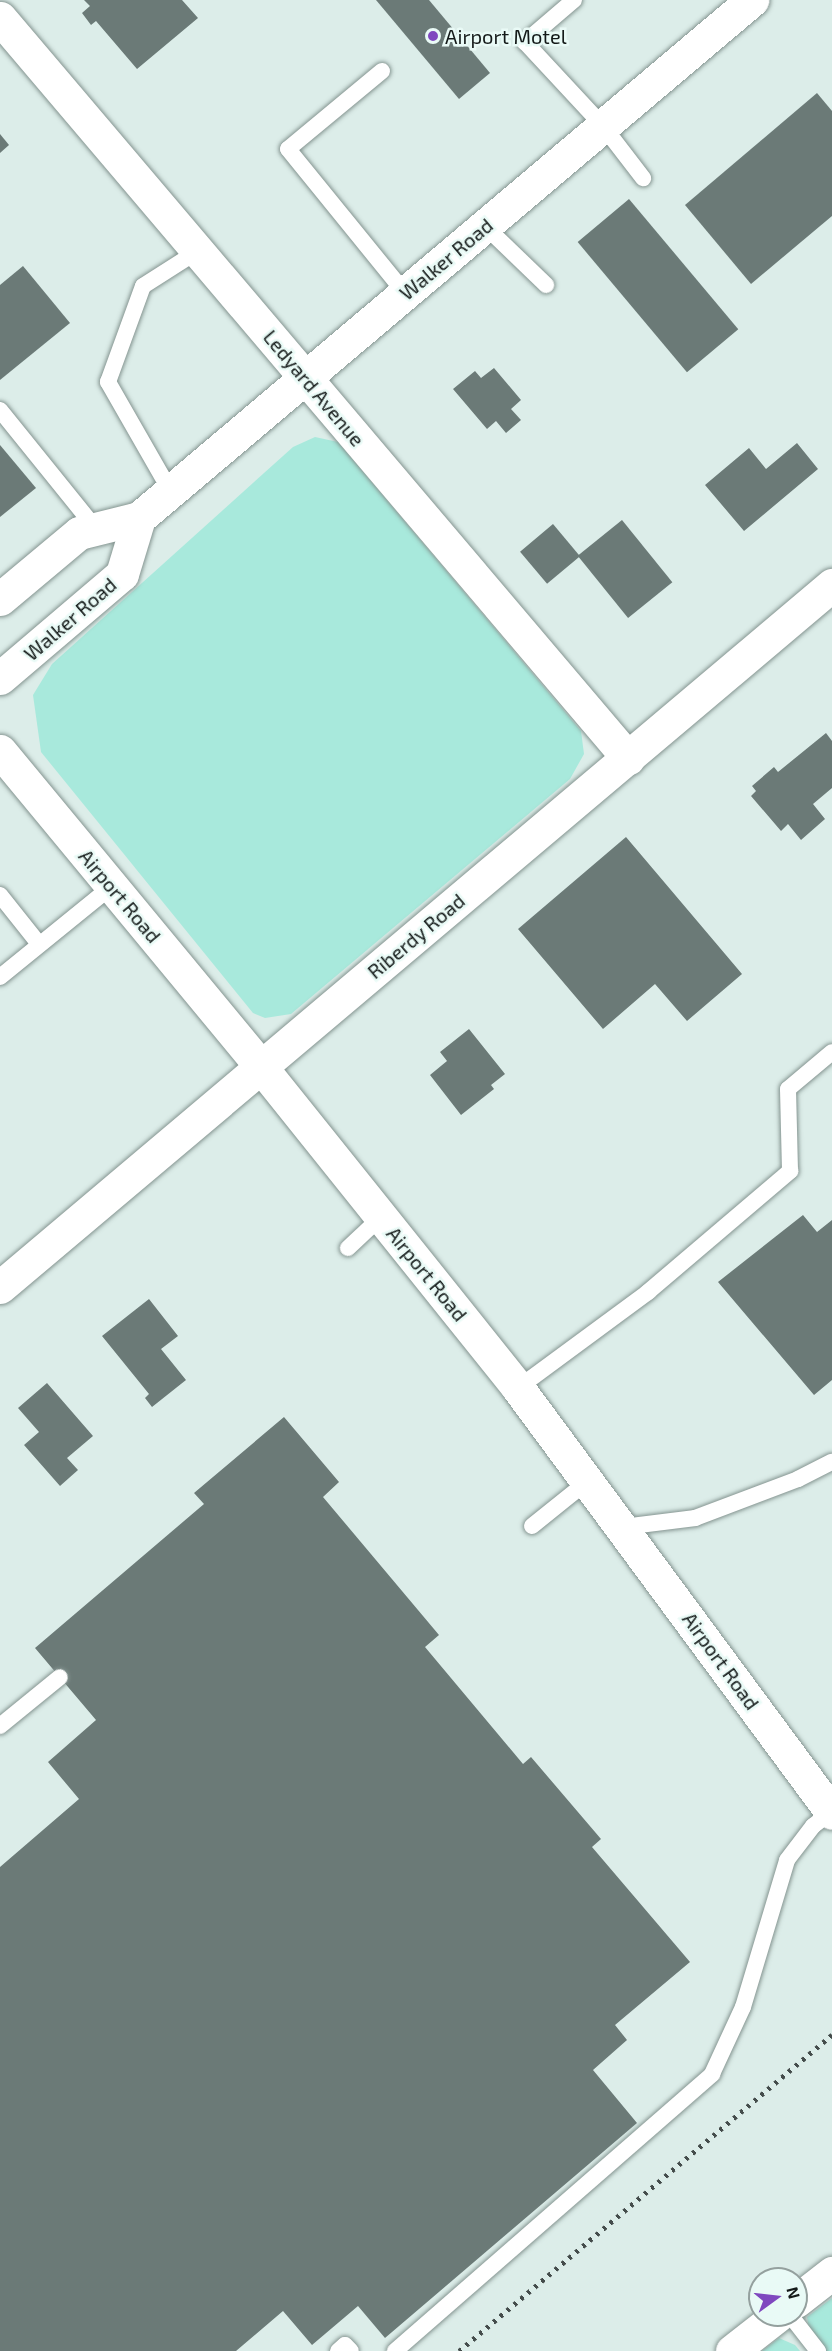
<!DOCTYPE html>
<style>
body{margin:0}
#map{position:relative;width:832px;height:2351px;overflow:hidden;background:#dcede9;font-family:"Exo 2",sans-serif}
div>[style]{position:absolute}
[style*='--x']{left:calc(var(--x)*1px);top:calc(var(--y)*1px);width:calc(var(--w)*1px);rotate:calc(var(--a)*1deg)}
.green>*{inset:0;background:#a8e9dc}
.building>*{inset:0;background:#6b7a77;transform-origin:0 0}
.roads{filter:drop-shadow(0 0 2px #849490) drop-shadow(0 0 2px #849490)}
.service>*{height:16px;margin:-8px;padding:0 8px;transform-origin:8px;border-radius:8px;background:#fff}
.minor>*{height:33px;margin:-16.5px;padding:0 16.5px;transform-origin:16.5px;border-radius:16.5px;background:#fff}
.secondary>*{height:33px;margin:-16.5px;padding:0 16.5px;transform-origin:16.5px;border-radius:16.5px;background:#fff}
.rail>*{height:4.5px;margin-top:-2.25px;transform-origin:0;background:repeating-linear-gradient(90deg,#444c4b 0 3px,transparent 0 9px)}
.dots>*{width:16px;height:16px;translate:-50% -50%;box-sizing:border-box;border:3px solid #e9faf6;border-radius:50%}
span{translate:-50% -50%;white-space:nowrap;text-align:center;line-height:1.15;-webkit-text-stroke:5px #e9faf6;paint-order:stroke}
.poi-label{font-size:20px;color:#141a19}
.left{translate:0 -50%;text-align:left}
.street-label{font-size:20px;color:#141a19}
.north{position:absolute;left:748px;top:2267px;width:60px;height:60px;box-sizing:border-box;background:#e9faf6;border:2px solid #94a09e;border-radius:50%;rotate:75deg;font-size:16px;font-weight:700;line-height:24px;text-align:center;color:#141a19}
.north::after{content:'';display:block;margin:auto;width:21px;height:27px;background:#7f48bf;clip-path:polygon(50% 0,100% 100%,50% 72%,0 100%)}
</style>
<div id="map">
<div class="green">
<div style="clip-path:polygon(315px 437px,338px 442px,581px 731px,584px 754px,570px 779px,291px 1014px,265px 1018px,253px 1013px,41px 752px,33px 695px,52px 664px,293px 447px)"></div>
<div style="clip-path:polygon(832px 2298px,832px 2351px,825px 2351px,810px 2334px,807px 2317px)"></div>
<div style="clip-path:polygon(779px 2338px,795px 2345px,800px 2351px,762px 2351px)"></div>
</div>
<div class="building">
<div style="clip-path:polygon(84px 0,182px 0,198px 18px,137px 69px,96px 21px,91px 25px,82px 13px,90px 6px)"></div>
<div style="clip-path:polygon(376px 0,429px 0,490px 73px,459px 99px)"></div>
<div style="clip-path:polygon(817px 93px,832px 111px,832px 216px,751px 284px,685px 205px)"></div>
<div style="clip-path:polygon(0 134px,9px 145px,0 153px)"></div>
<div style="left:629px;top:199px;width:170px;height:67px;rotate:50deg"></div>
<div style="clip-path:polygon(23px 266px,70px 323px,0 380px,0 285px)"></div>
<div style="clip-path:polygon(494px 368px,521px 400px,511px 409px,521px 420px,506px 433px,496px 421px,487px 429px,453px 389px,475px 371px,481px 378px)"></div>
<div style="clip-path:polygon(797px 443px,818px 469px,744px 531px,705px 485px,749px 448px,766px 469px)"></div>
<div style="clip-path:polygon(0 445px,36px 488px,0 517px)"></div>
<div style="left:622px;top:520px;width:80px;height:57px;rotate:51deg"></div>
<div style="left:553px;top:524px;width:42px;height:43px;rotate:50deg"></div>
<div style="clip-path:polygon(826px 733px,832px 741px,832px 788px,813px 804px,825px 819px,801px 840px,788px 824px,781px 831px,751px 796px,756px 791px,752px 786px,774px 767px,778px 772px)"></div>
<div style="clip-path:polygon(626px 837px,742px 974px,687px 1021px,655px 984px,603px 1029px,518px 929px)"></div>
<div style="clip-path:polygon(469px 1029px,505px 1074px,491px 1085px,494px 1089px,461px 1115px,430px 1075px,447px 1061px,440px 1052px)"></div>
<div style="clip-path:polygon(803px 1215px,817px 1232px,832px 1220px,832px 1380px,814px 1395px,718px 1282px)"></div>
<div style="clip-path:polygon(149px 1299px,178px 1336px,161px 1349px,186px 1380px,152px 1407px,145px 1398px,149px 1394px,102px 1336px)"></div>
<div style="clip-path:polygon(47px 1383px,93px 1436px,67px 1458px,78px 1470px,60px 1486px,24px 1445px,39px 1432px,18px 1408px)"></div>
<div style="clip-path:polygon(284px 1417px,339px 1482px,323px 1497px,439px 1635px,425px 1647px,523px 1764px,531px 1757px,601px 1839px,592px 1847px,690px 1962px,615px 2025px,627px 2040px,593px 2070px,637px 2123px,385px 2338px,358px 2306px,312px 2345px,283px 2311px,236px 2351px,0 2351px,0 1867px,79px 1799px,48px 1762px,96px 1720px,35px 1648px,204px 1504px,194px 1493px)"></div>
</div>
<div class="roads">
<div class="service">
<div style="--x:574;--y:0;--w:65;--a:139.4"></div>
<div style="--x:525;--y:42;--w:115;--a:47.1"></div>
<div style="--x:603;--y:126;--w:66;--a:52.4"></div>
<div style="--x:382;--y:71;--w:122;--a:140.3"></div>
<div style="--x:288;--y:149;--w:186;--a:50.9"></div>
<div style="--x:485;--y:226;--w:85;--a:44"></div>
<div style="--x:0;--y:410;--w:153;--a:51.1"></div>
<div style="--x:171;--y:492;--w:127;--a:-119.8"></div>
<div style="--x:108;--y:382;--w:102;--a:-70"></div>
<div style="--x:143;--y:286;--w:65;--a:-32.5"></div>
<div style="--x:0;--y:895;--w:63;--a:51.5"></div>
<div style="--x:0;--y:977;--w:144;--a:-39.1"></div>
<div style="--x:348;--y:1248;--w:45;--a:-43.2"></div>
<div style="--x:518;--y:1388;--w:162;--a:-36.4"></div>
<div style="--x:648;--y:1292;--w:187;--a:-40.4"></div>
<div style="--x:790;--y:1171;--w:82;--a:-91.4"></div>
<div style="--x:788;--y:1089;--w:57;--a:-40.1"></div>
<div style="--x:532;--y:1526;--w:72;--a:-38.8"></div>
<div style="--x:623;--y:1527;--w:73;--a:-7.1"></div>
<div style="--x:695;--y:1518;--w:110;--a:-20.7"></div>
<div style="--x:798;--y:1479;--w:38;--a:-27"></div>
<div style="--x:0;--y:1726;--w:77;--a:-39.2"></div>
<div style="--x:790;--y:2315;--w:46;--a:52.1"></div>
<div style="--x:338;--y:2351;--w:9;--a:-41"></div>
<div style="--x:345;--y:2345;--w:8;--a:45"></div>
<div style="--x:395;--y:2351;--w:421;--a:-41.1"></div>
<div style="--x:712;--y:2074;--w:74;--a:-65.2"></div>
<div style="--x:743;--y:2007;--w:153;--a:-73.3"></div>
<div style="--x:787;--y:1860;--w:43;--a:-52.6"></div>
<div style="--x:813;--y:1826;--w:23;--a:-38"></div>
</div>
<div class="minor">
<div style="--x:0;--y:18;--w:971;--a:49.68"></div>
<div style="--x:0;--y:751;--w:410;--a:50.4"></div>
<div style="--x:261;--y:1067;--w:411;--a:51.3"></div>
<div style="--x:518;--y:1388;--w:528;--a:53.54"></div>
<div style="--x:0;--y:1287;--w:1089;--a:-40.16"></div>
<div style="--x:796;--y:2301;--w:46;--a:-37.9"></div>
<div style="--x:732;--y:2351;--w:58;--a:-38"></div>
</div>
<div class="secondary">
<div style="--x:0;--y:599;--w:103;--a:-39.9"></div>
<div style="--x:79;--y:533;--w:62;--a:-14"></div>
<div style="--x:139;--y:518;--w:803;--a:-40.2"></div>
<div style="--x:0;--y:678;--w:160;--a:-40.4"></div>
<div style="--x:122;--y:574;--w:59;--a:-73.1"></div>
</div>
</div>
<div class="rail">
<div style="--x:459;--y:2351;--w:489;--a:-40.3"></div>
</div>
<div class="dots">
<div style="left:433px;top:36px;background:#7f48bf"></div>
</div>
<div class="poi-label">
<span class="left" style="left:445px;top:36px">Airport Motel</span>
</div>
<div class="street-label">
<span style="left:446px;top:259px;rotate:-40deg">Walker Road</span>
<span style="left:314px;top:388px;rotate:50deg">Ledyard Avenue</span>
<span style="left:70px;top:619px;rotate:-41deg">Walker Road</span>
<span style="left:120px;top:896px;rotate:50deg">Airport Road</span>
<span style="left:416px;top:936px;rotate:-40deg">Riberdy Road</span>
<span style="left:427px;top:1274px;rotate:51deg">Airport Road</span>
<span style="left:721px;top:1661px;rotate:54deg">Airport Road</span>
</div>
<div class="north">N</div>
</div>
